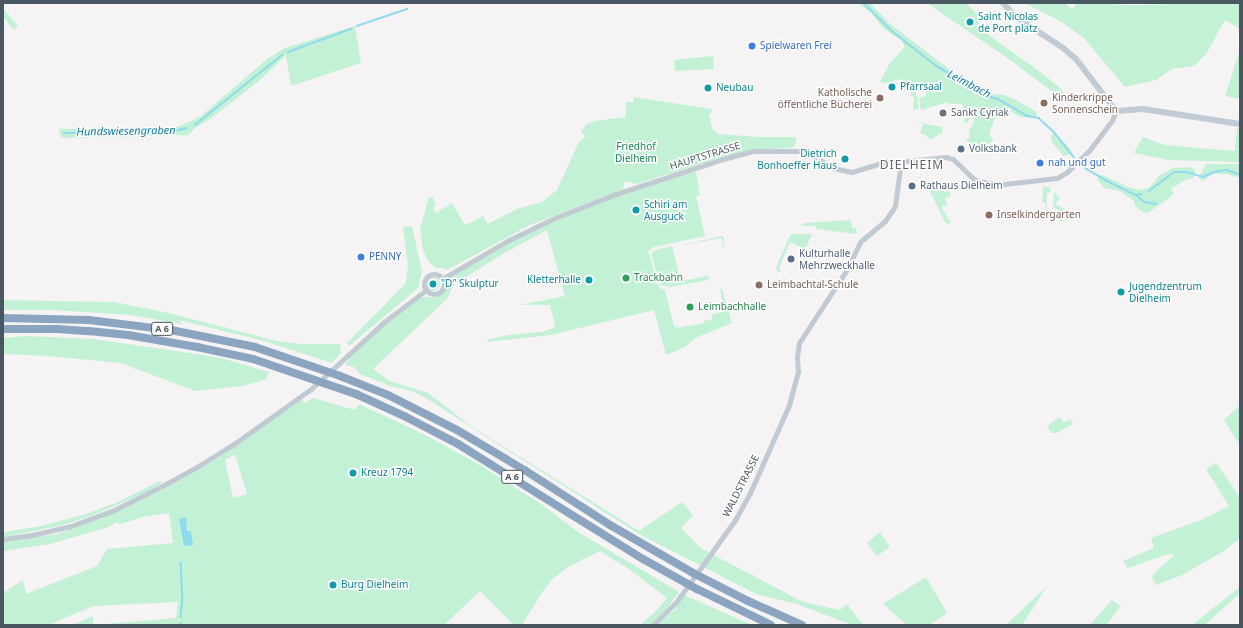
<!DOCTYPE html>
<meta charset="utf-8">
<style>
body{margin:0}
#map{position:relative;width:1243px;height:628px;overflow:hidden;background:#f5f3f3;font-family:"Noto Sans",sans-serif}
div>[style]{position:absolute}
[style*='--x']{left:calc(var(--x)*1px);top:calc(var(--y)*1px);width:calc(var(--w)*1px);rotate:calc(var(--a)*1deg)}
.green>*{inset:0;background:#c3f1d5}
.round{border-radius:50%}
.water>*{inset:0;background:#90daee}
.stream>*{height:1.5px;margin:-0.75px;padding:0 0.75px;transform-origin:0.75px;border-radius:0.75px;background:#90daee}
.tertiary>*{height:5px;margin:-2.5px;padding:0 2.5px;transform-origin:2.5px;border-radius:2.5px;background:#c1cad2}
.tertiary>.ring{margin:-2.5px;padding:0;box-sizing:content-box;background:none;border:5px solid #c1cad2;border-radius:50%}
.secondary>*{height:6px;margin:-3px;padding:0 3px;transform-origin:3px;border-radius:3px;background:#c1cbd6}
.motorway>*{height:8px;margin:-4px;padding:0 4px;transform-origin:4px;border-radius:4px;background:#8ba5c1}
.dots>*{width:11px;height:11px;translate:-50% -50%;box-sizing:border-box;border:2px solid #fff;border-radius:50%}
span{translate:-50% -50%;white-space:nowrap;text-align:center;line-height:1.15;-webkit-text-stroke:3px #fff;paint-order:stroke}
.shield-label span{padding:1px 3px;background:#fff;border:1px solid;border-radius:3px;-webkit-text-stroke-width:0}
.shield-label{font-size:9px;color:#4a5661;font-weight:700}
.culture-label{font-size:10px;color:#0d838f}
.left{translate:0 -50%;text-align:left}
.right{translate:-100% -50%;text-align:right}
.shop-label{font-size:10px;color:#366cbe}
.education-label{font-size:10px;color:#785e54}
.worship-label{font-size:10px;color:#5b616d}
.park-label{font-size:10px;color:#17864f}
.service-label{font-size:10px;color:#4e5e75}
.street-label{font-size:10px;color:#4a5661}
.leisure-label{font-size:10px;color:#27864d}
.water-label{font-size:11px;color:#0c7c9b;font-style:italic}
.quarter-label{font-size:12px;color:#5f6368;letter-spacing:1px}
.frame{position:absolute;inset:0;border:4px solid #4a5661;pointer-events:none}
</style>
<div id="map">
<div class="green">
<div style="clip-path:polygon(858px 3px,870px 3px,889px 23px,958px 76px,990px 94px,1005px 95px,1016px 100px,1037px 112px,1036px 117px,1034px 118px,1021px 117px,1007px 110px,998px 112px,989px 133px,993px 141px,974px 152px,966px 140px,970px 138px,969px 132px,975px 119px,971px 117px,967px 123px,964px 123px,966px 116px,964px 113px,964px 108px,962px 104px,949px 104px,948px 102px,921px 110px,919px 98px,926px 96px,924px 87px,921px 88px,921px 85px,913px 86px,914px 92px,916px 92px,919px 108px,913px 111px,914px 97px,911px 96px,911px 92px,904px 91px,905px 84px,902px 83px,902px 80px,895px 79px,892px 83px,880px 82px,890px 63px,905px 47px,902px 41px,883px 28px,871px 13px)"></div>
<div style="clip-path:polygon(927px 3px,966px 3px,981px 18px,976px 26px,1043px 74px,1059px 87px,1067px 97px,1064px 99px,1059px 97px,1013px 62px)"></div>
<div style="clip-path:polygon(1025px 3px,1065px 3px,1072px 9px,1078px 3px,1133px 5px,1240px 3px,1240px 29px,1225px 20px,1206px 54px,1194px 66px,1172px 69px,1156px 80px,1125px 87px,1084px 38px,1060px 21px)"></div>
<div style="clip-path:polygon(3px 9px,18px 26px,14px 30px,3px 17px)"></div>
<div style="clip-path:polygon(355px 26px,361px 63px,291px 86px,286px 55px,259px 81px,214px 116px,194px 129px,189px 135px,61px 138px,59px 129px,178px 127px,201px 116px,267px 59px,285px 48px)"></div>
<div style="clip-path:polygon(1240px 50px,1240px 99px,1225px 96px)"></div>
<div style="clip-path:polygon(713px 56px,714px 69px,675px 71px,674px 60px)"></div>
<div style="clip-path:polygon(634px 97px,711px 109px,712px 113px,709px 114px,713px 131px,716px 131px,717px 134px,758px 137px,796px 137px,796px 143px,794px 147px,788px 148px,768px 149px,714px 160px,636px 184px,625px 181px,623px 189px,530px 225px,447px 270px,444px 268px,436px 268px,428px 261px,423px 250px,420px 229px,429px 197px,433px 198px,436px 206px,433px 208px,436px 213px,452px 203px,465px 225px,483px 216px,488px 224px,517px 209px,542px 202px,557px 190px,579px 142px,585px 137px,581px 130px,585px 128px,584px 126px,594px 121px,626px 117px,626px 102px,633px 102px)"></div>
<div style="clip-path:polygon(915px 117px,922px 123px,942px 127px,943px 132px,930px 140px,926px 135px,920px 133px,923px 125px)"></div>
<div style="clip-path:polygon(1237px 128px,1240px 130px,1240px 162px,1168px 160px,1134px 153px,1143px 137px,1164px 145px,1235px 151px)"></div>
<div style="clip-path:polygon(1055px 133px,1067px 145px,1072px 152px,1071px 154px,1063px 156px,1062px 154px,1051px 141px,1051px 135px)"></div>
<div style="clip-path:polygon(1206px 164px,1240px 164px,1240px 178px,1227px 174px,1213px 174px,1202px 182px,1199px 177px)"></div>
<div style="clip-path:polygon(1191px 167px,1196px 171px,1193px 178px,1185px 180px,1171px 189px,1174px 194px,1148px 213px,1144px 213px,1136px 207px,1133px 200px,1120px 191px,1104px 188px,1097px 179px,1100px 175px,1105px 176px,1128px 187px,1141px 190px,1150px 187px,1160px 175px,1173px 168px)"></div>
<div style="clip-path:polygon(696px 172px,700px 195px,696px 196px,705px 236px,654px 247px,648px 251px,659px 287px,665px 291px,674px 326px,677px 328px,704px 323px,704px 321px,712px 319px,712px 314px,724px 312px,720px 289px,722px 289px,732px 323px,695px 338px,685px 347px,666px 355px,654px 310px,551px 335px,487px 342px,487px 340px,508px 335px,542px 332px,553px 328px,555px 326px,550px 305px,520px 305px,565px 296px,547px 230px,506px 252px,456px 283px,452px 288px,447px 299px,373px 369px,390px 381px,428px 393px,471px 426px,639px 531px,682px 502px,693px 515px,681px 528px,702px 549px,803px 602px,840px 610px,847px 604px,862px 624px,865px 625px,852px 625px,797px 604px,756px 594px,639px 534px,429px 400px,412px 391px,390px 386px,360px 374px,354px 367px,345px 365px,354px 352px,406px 307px,421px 297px,435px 297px,440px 295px,445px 291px,450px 278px,497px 249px,553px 221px,609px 199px,631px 193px,631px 190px,678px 174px,681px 176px)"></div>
<div style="clip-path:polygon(942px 186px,944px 192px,949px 191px,951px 195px,945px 199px,948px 205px,941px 207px,951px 222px,949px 224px,945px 222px,930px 191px)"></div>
<div style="clip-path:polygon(1043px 186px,1051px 188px,1050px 192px,1047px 193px,1046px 211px,1045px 202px,1042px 202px)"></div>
<div style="clip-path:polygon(1054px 192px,1060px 198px,1055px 204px,1068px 211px,1062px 222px,1058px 220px,1060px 211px,1053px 206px)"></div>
<div style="clip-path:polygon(851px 220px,852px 228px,856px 228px,857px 234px,816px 229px,816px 226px,799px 226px,806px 223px)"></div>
<div style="clip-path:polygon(412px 226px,422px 272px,418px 288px,349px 346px,347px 343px,406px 283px,408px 266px,403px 227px)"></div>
<div style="clip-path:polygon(791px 234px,812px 234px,805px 249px,790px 242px,779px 268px,781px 269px,780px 272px,777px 271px,776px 267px)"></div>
<div style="clip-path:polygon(722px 236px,724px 238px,723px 251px,722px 238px,678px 246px)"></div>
<div style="clip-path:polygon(672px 246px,681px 281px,708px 276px,709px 280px,670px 287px,660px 285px,651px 254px,655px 250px)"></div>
<div class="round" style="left:426px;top:277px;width:14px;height:14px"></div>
<div style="clip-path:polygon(3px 300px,112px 302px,165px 312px,276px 341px,301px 344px,340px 344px,341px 353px,332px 363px,264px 341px,179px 320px,183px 324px,130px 315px,55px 310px,3px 310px)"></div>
<div style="clip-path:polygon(27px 336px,93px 339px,190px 353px,221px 358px,269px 372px,266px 379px,243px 386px,195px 391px,121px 363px,48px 356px,3px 354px,3px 338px)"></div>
<div style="clip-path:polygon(evenodd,313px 398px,355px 410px,359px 404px,427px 436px,480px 465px,544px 506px,578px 532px,679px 592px,668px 607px,655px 621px,650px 625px,640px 625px,654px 613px,667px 598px,626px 567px,600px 551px,570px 566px,552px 579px,541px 594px,523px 623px,526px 625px,514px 625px,480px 591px,444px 625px,94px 625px,176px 618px,178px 602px,93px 606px,49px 625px,3px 625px,3px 593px,23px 580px,26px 594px,97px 566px,107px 549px,173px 543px,169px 513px,142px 517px,124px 523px,120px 524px,117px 522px,108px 527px,50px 544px,3px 551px,3px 542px,57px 534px,115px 512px,171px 485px,218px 458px,302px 399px,305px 403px,313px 398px,235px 454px,247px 494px,233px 498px,225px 460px,235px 454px)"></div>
<div style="clip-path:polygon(1240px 405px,1240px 445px,1224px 420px)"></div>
<div style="clip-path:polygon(1060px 417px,1064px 423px,1070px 419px,1073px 424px,1056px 433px,1051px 433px,1047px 426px)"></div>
<div style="clip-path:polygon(1216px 463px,1240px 497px,1240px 538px,1224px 551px,1182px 575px,1156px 585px,1152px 577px,1156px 571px,1175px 555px,1168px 554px,1128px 568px,1123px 561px,1154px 548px,1151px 538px,1201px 520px,1229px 506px,1206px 469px)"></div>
<div style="clip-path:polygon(160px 481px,162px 483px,145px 493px,91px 516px,59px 526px,3px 537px,3px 532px,37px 527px,86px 514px,116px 503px)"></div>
<div style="clip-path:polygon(880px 532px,890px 547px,877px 556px,867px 543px)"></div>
<div style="clip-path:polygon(926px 577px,947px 613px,930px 625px,907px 625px,883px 604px)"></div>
<div style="clip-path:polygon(1047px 586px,1022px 625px,1006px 625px)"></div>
<div style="clip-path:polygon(1240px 587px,1240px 593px,1205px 625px,1192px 625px)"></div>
<div style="clip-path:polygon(685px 595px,689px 597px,752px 625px,657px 625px,673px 611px)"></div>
<div style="clip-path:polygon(1112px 600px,1121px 606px,1106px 625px,1090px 625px)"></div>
<div style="clip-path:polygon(93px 616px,93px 625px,72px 625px)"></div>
</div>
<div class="water">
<div style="clip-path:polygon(186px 517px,187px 531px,191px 531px,193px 545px,184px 546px,179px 519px)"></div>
</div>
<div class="stream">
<div style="--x:864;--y:3;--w:40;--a:45"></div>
<div style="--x:892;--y:31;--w:58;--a:38"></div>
<div style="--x:938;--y:67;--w:57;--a:30.6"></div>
<div style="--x:987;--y:96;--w:11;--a:15"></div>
<div style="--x:998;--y:99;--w:34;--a:30"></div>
<div style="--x:1028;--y:116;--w:11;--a:10"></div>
<div style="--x:1039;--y:118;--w:22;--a:43"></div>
<div style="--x:1055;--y:133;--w:33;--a:52"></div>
<div style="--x:1075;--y:159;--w:16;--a:40"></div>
<div style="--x:1087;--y:169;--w:21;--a:31"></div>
<div style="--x:1105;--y:180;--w:34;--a:26"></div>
<div style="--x:1136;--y:195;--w:5;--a:-11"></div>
<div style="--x:357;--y:26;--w:53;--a:-18.8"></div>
<div style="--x:288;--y:52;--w:67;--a:-20.1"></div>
<div style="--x:195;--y:125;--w:112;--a:-38.8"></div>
<div style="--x:64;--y:133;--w:111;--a:-1"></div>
<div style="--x:175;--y:131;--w:12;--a:-14"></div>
<div style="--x:1149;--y:191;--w:31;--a:-37"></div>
<div style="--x:1174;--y:172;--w:12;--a:0"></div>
<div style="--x:1186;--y:172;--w:18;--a:16"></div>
<div style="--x:1203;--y:177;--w:12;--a:-24"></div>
<div style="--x:1214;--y:172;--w:13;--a:-9"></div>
<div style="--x:1227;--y:170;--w:14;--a:21"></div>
<div style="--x:1136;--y:195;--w:11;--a:38"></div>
<div style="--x:1145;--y:202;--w:11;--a:10"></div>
<div style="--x:181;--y:563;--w:35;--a:87"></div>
<div style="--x:183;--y:598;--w:19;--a:96"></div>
<div style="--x:180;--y:625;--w:2;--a:-63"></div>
</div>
<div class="tertiary">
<div class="ring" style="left:424px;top:274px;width:15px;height:15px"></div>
<div style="--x:442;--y:279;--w:78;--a:-30.2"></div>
<div style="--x:509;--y:240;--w:53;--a:-25.6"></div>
<div style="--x:557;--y:217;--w:60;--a:-21.4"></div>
<div style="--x:613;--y:195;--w:116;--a:-18.1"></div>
<div style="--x:723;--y:159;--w:31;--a:-15"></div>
<div style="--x:753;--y:151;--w:52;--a:0"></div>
<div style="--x:805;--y:151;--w:33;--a:31"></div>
<div style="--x:833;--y:168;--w:19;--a:12"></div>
<div style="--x:852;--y:172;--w:38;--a:-17"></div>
<div style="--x:888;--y:161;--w:19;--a:0"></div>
<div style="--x:907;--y:161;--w:39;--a:-6"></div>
<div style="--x:946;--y:157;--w:7;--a:16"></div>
<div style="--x:953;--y:159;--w:30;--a:44"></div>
<div style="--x:975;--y:180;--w:22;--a:13"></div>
<div style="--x:996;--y:185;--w:61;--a:-6.5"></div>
<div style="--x:1057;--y:178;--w:12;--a:-31"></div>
<div style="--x:1067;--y:172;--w:30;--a:-44"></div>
<div style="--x:1089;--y:151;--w:39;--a:-53"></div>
<div style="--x:1112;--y:120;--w:10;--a:-66"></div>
<div style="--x:3;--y:539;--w:29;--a:-8"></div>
<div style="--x:32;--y:535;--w:37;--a:-13"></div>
<div style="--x:68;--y:527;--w:47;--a:-20"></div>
<div style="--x:112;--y:511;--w:60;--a:-26.6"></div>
<div style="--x:166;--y:484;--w:39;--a:-29"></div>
<div style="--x:200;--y:465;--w:40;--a:-32"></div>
<div style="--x:234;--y:444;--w:95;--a:-35.5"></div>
<div style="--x:311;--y:389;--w:99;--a:-42.5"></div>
<div style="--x:384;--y:322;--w:53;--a:-37.3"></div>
<div style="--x:653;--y:625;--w:34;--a:-45"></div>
<div style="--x:677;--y:601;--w:100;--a:-54.4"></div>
<div style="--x:735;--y:520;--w:31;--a:-61"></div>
<div style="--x:750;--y:493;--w:96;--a:-66.1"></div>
<div style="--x:789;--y:405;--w:34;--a:-75"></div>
<div style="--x:798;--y:372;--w:15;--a:-94"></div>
<div style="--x:797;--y:357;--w:14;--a:-82"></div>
<div style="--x:799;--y:343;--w:86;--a:-56.9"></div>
<div style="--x:846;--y:271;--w:32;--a:-64"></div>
<div style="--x:860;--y:242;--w:33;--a:-40"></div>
<div style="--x:885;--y:221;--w:18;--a:-56"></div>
<div style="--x:895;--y:206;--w:45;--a:-82.4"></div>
</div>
<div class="secondary">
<div style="--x:1003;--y:3;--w:19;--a:47"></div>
<div style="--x:1016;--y:17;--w:56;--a:33.4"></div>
<div style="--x:1063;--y:48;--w:17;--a:40"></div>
<div style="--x:1076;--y:59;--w:66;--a:52.4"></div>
<div style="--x:1116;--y:111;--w:27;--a:-4"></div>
<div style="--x:1143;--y:109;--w:98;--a:8.8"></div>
</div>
<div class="motorway">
<div style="--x:3;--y:318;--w:86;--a:1.3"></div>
<div style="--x:89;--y:320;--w:83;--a:7"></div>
<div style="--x:171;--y:330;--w:86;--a:11.4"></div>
<div style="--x:255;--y:347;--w:90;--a:18.8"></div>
<div style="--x:340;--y:376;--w:52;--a:21.6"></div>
<div style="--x:388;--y:395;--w:77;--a:26.9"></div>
<div style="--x:457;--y:430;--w:80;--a:30.7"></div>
<div style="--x:526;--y:471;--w:100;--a:32.7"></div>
<div style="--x:610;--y:525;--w:96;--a:30"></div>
<div style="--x:693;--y:573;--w:62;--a:27"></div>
<div style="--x:748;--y:601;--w:59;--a:24"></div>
<div style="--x:3;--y:329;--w:55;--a:0"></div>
<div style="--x:58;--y:329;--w:31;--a:4"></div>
<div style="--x:89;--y:331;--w:39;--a:6"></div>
<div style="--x:128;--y:335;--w:70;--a:9.9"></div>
<div style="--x:197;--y:347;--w:57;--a:12.1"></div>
<div style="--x:253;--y:359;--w:109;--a:18.8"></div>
<div style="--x:356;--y:394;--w:55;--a:24.7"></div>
<div style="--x:406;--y:417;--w:59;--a:27.4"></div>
<div style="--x:458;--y:444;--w:218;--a:31.9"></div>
<div style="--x:643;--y:559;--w:62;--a:29.1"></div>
<div style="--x:697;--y:589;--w:82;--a:25.9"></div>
</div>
<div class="dots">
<div style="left:970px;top:22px;background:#0f9aa8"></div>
<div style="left:752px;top:46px;background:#3f7fe0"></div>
<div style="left:892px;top:87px;background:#0f9aa8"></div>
<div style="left:708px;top:88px;background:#0f9aa8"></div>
<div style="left:880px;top:98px;background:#8d6e63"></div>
<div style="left:1044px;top:103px;background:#8d6e63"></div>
<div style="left:943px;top:113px;background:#6b7280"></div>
<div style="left:961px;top:149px;background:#5c6f8a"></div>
<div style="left:845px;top:159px;background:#0f9aa8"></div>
<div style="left:1040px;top:163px;background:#3f7fe0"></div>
<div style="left:912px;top:186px;background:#5c6f8a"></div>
<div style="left:636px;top:210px;background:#0f9aa8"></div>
<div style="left:989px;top:215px;background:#8d6e63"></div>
<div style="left:361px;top:257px;background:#3f7fe0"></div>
<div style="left:791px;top:259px;background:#5c6f8a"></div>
<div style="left:626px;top:278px;background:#2e9e5b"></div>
<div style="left:589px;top:280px;background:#0f9aa8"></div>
<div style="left:433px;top:284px;background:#0f9aa8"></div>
<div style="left:759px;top:285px;background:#8d6e63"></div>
<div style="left:1121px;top:292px;background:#0f9aa8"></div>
<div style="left:690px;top:307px;background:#2e9e5b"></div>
<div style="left:353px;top:473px;background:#0f9aa8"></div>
<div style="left:333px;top:585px;background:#0f9aa8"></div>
</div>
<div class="shield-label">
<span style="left:162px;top:329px">A 6</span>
<span style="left:512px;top:477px">A 6</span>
</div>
<div class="culture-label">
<span class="left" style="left:978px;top:22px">Saint Nicolas<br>de Port platz</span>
<span class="left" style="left:900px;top:87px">Pfarrsaal</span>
<span class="left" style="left:716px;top:88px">Neubau</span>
<span class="right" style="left:837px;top:159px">Dietrich<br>Bonhoeffer Haus</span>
<span class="left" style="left:644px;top:210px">Schiri am<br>Ausguck</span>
<span class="right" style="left:581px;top:280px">Kletterhalle</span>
<span class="left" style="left:441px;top:284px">"D" Skulptur</span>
<span class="left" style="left:1129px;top:292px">Jugendzentrum<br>Dielheim</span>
<span class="left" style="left:361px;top:473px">Kreuz 1794</span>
<span class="left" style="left:341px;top:585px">Burg Dielheim</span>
</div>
<div class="shop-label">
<span class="left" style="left:760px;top:46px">Spielwaren Frei</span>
<span class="left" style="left:1048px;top:163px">nah und gut</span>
<span class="left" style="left:369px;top:257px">PENNY</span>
</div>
<div class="education-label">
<span class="right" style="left:872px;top:98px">Katholische<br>öffentliche Bücherei</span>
<span class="left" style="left:1052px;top:103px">Kinderkrippe<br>Sonnenschein</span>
<span class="left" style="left:997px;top:215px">Inselkindergarten</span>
<span class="left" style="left:767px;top:285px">Leimbachtal-Schule</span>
</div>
<div class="worship-label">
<span class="left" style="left:951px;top:113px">Sankt Cyriak</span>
</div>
<div class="park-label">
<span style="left:636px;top:152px">Friedhof<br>Dielheim</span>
</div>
<div class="service-label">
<span class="left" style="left:969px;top:149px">Volksbank</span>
<span class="left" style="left:920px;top:186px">Rathaus Dielheim</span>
<span class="left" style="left:799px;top:259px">Kulturhalle<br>Mehrzweckhalle</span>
</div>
<div class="street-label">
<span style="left:705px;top:156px;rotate:-17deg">HAUPTSTRASSE</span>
<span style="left:741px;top:486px;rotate:-63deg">WALDSTRASSE</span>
</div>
<div class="leisure-label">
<span class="left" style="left:634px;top:278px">Trackbahn</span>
<span class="left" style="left:698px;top:307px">Leimbachhalle</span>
</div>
<div class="water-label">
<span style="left:969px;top:84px;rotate:28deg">Leimbach</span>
<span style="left:126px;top:131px;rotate:-1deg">Hundswiesengraben</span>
</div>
<div class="quarter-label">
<span style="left:912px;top:165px">DIELHEIM</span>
</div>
<div class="frame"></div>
</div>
